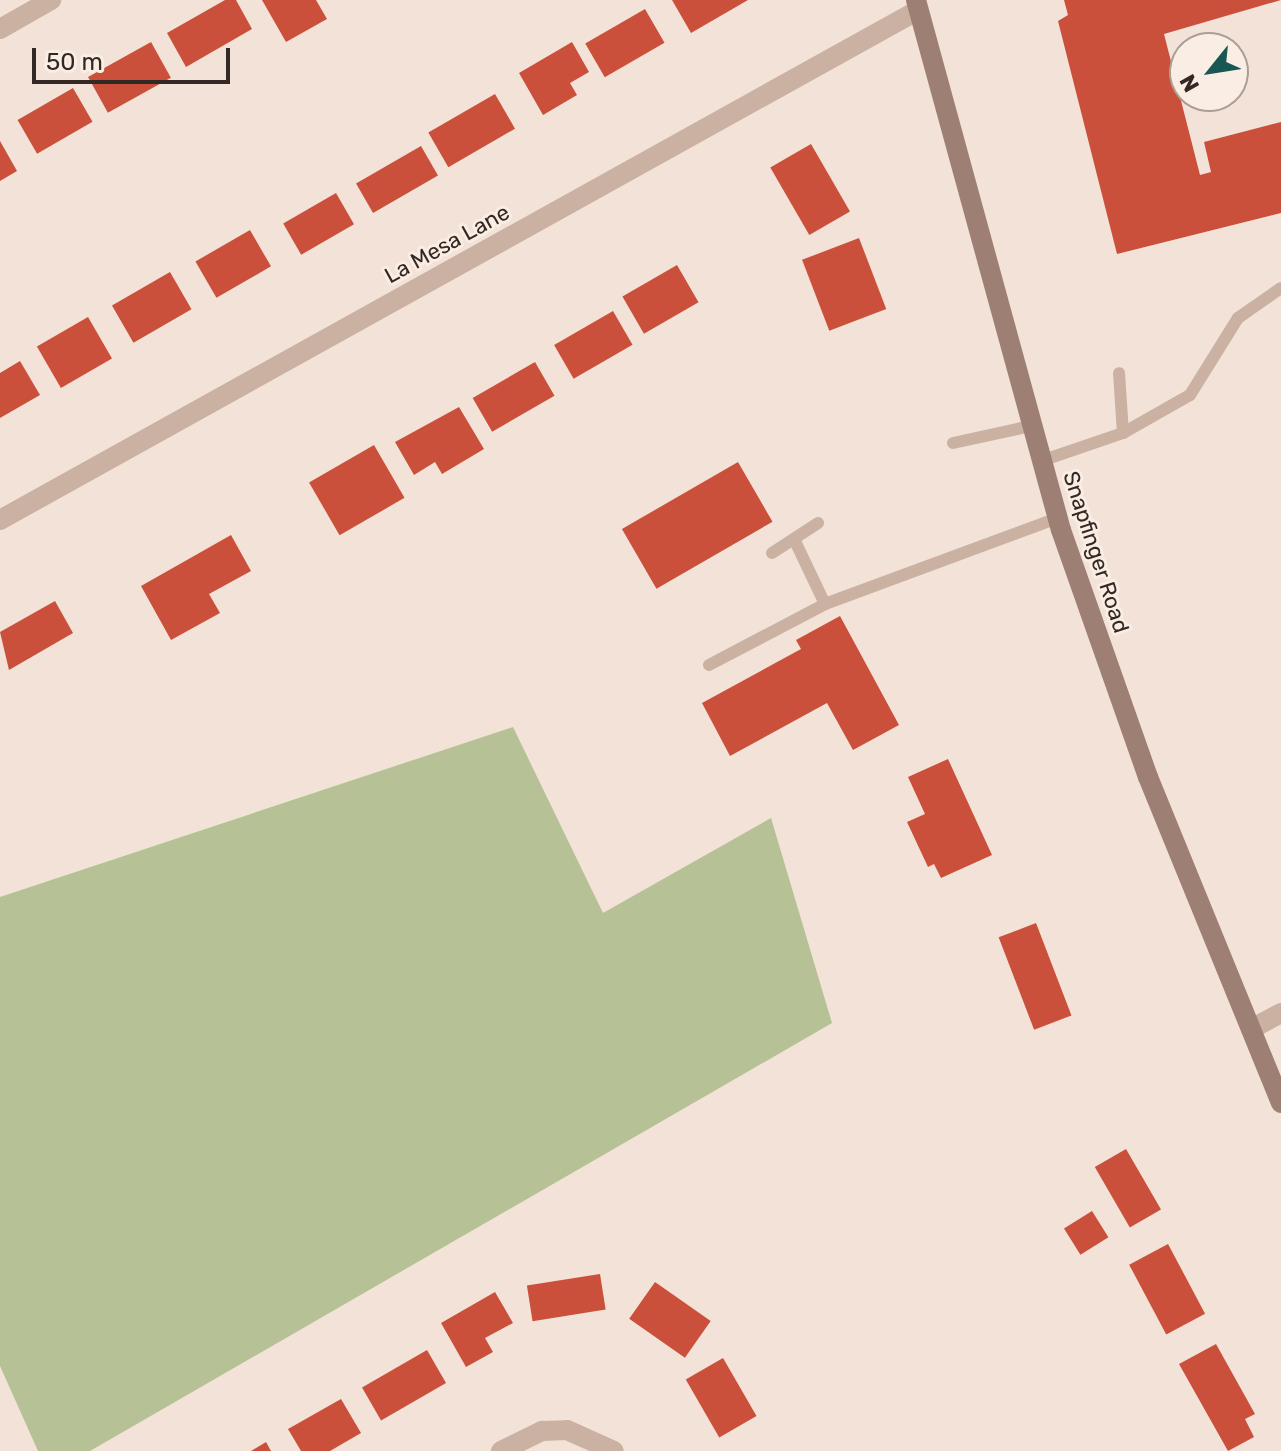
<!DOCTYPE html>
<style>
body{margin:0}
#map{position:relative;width:1281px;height:1451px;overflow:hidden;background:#f2e2d7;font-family:Rubik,sans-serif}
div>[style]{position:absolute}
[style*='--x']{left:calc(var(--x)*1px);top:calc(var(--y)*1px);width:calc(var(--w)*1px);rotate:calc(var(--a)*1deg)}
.green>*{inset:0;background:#b7c196}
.building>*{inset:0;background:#cb503b;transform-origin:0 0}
.lane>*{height:12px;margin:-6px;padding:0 6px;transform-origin:6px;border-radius:6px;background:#cab1a2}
.street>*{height:20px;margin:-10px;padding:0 10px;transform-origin:10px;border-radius:10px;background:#cab1a2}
.secondary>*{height:20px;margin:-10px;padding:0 10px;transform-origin:10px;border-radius:10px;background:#9d7f74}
span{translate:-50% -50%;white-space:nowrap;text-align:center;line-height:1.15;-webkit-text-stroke:6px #faede3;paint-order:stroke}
.street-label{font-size:22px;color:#342825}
.north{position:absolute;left:1169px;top:32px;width:80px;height:80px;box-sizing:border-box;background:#faede3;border:2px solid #ab9e97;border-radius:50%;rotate:240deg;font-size:22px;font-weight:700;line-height:32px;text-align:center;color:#342825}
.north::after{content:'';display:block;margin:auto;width:28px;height:36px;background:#195755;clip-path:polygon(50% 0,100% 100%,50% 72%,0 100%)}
.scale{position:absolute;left:32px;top:48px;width:198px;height:36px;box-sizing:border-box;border:4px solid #342825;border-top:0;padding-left:10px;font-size:24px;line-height:28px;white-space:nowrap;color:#342825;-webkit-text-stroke:6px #faede3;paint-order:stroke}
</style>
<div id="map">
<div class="green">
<div style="clip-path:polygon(513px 727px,603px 913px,771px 818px,832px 1023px,90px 1451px,38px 1451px,0 1366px,0 897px)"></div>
</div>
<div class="building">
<div style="clip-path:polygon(225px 0,236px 0,252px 29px,186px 67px,167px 33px)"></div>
<div style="clip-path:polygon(262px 0,316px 0,327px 19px,286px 42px)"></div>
<div style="clip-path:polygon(672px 0,748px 0,691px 33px)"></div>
<div style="clip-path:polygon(1064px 0,1281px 0,1164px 34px,1200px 175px,1211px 172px,1204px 142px,1281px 122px,1281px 213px,1117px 254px,1058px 21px,1068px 15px)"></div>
<div style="left:645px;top:9px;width:39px;height:69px;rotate:60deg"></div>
<div style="left:151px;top:42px;width:41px;height:72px;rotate:61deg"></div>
<div style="clip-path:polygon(572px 42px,589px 72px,570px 83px,577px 95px,543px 115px,519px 73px)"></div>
<div style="left:73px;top:88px;width:39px;height:64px;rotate:60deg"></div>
<div style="left:495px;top:94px;width:40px;height:77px;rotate:60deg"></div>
<div style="clip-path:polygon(0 141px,17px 171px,0 181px)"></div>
<div style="left:811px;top:144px;width:78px;height:47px;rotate:60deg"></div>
<div style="left:421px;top:146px;width:34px;height:75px;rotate:60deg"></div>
<div style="left:336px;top:193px;width:36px;height:61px;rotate:60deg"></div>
<div style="left:250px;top:230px;width:42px;height:63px;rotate:60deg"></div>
<div style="left:859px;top:238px;width:76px;height:61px;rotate:69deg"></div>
<div style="left:677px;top:265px;width:43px;height:63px;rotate:60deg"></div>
<div style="left:170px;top:272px;width:43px;height:67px;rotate:60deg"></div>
<div style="left:613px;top:311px;width:39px;height:68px;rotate:60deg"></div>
<div style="left:88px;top:317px;width:48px;height:59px;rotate:60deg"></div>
<div style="clip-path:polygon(20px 361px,40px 395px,0 418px,0 373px)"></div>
<div style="left:535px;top:362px;width:39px;height:72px;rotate:60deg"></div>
<div style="clip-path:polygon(459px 407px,484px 449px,442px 474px,435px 462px,414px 475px,395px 442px)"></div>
<div style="left:374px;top:445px;width:61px;height:75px;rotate:60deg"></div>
<div style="left:738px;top:462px;width:69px;height:134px;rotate:60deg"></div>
<div style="clip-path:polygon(231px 535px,251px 571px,209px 594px,220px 613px,171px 640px,141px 586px)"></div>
<div style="clip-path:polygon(55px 601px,73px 633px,9px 670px,0 632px)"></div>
<div style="clip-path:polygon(840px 616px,899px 725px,853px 750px,827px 703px,730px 756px,702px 703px,801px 649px,796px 640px)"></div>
<div style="clip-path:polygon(948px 759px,992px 855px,941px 878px,934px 864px,928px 867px,907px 822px,925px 814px,908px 777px)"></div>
<div style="left:1036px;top:923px;width:99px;height:40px;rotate:69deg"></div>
<div style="left:1126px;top:1149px;width:70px;height:36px;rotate:60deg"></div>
<div style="left:1092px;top:1211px;width:31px;height:33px;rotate:58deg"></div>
<div style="left:1168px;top:1244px;width:79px;height:44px;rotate:62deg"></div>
<div style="left:600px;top:1274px;width:36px;height:74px;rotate:81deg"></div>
<div style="left:655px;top:1282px;width:68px;height:45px;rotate:35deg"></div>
<div style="clip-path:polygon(495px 1292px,513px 1323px,485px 1338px,493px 1352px,466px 1367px,441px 1323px)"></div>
<div style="clip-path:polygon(1216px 1344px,1255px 1414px,1245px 1419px,1254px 1437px,1228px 1451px,1179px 1364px)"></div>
<div style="left:427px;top:1350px;width:38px;height:75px;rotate:60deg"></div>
<div style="left:723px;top:1358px;width:67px;height:43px;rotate:60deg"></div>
<div style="clip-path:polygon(341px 1399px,361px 1433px,330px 1451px,301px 1451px,288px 1429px)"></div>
<div style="clip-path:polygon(266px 1442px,271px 1451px,251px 1451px)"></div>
</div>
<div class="lane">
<div style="--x:1123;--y:433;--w:77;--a:-29.6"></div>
<div style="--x:1190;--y:395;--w:91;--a:-58.1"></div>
<div style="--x:1238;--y:318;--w:52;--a:-34.9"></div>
<div style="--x:953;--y:443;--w:80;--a:-12.3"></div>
<div style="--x:1041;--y:461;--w:87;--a:-18.9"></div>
<div style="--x:1123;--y:433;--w:60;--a:-93.8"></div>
<div style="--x:772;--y:553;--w:55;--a:-33.1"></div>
<div style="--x:825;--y:604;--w:247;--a:-20.3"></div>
<div style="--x:709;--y:665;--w:131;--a:-27.7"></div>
<div style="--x:825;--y:604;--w:72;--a:-115.5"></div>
</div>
<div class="street">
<div style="--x:0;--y:29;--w:59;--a:-29.6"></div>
<div style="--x:0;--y:520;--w:1050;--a:-29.05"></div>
<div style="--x:1251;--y:1029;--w:34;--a:-28"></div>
<div style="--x:501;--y:1451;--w:46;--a:-26"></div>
<div style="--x:542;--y:1431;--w:25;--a:-2"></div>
<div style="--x:567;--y:1430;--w:51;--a:24.1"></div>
</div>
<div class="secondary">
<div style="--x:916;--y:0;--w:549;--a:74.7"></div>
<div style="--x:1061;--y:530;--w:262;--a:70.6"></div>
<div style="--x:1148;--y:777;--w:352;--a:67.8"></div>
</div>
<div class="street-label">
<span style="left:447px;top:244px;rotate:-29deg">La Mesa Lane</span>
<span style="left:1096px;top:552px;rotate:72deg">Snapfinger Road</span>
</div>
<div class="north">N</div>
<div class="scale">50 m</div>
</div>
